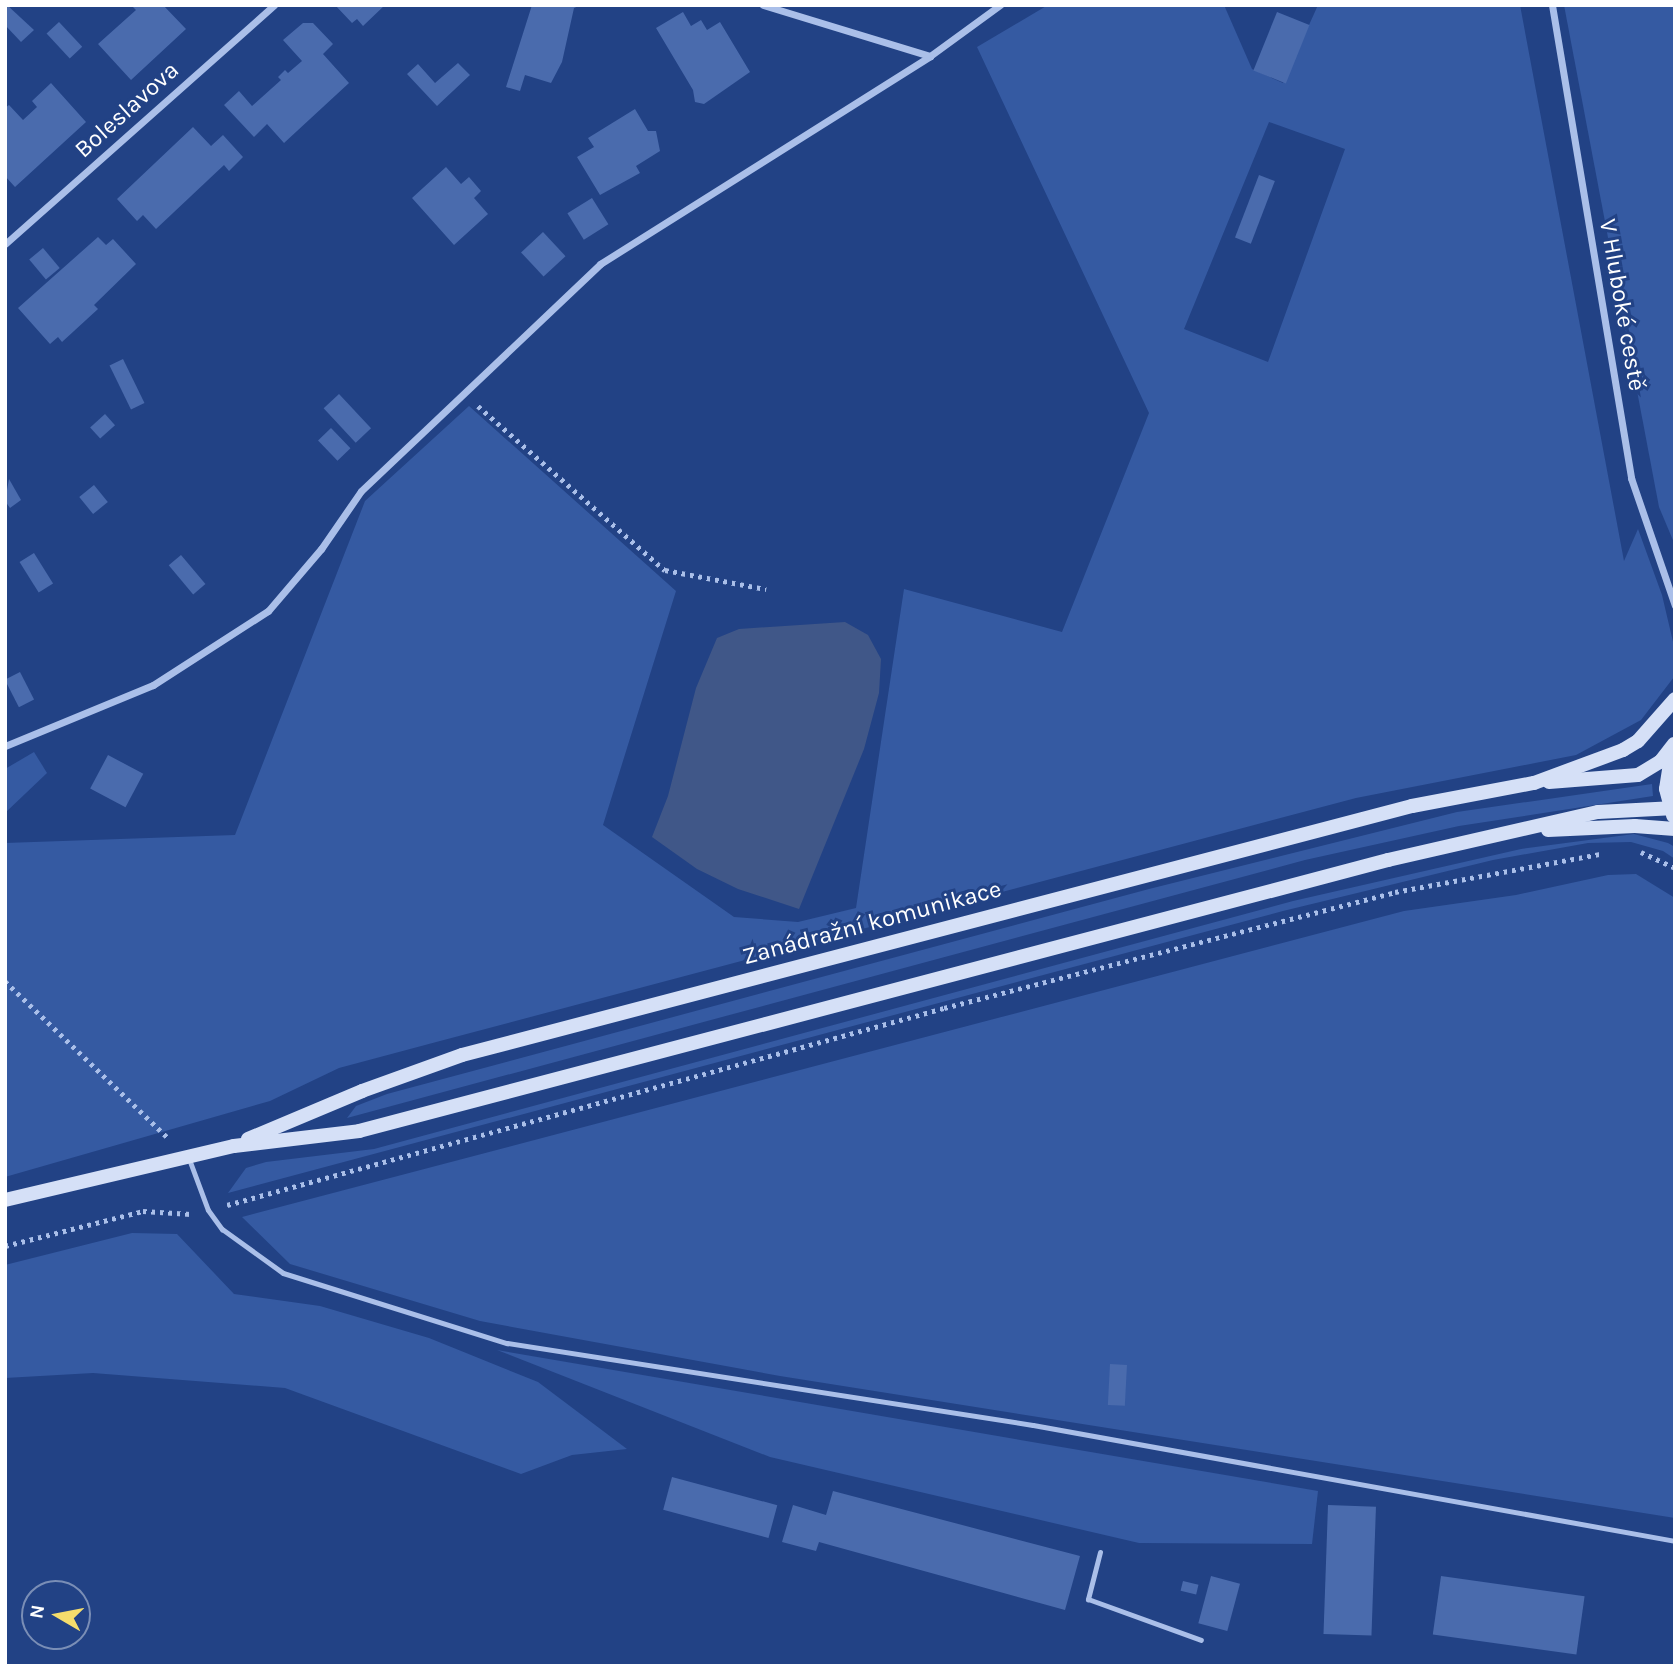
<!DOCTYPE html>
<meta charset="utf-8">
<style>
body{margin:0}
#map{position:relative;width:1680px;height:1671px;overflow:hidden;background:#224285;font-family:Karla,sans-serif}
div>[style]{position:absolute}
[style*='--x']{left:calc(var(--x)*1px);top:calc(var(--y)*1px);width:calc(var(--w)*1px);rotate:calc(var(--a)*1deg)}
.green>*{inset:0;background:#355aa2}
.water>*{inset:0;background:#405788}
.building>*{inset:0;background:#4a6bad;transform-origin:0 0}
.path>*{height:4.5px;margin-top:-2.25px;transform-origin:0;background:repeating-linear-gradient(90deg,#aabfe9 0 3.5px,transparent 0 8.5px)}
.service>*{height:5px;margin:-2.5px;padding:0 2.5px;transform-origin:2.5px;border-radius:2.5px;background:#aabfe9}
.minor>*{height:7px;margin:-3.5px;padding:0 3.5px;transform-origin:3.5px;border-radius:3.5px;background:#aabfe9}
.secondary>*{height:14px;margin:-7px;padding:0 7px;transform-origin:7px;border-radius:7px;background:#d5e0f7}
span{translate:-50% -50%;white-space:nowrap;text-align:center;line-height:1.15;-webkit-text-stroke:6px #224285;paint-order:stroke}
.street-label{font-size:24px;color:#fff}
.frame{position:absolute;inset:0;border:7px solid #fff;pointer-events:none}
.north{position:absolute;left:21px;top:1580px;width:70px;height:70px;box-sizing:border-box;background:#224285;border:2px solid #7a8eb6;border-radius:50%;rotate:280deg;font-size:19px;font-weight:700;line-height:28px;text-align:center;color:#fff}
.north::after{content:'';display:block;margin:auto;width:24px;height:32px;background:#f5dd6c;clip-path:polygon(50% 0,100% 100%,50% 72%,0 100%)}
</style>
<div id="map">
<div class="green">
<div style="clip-path:polygon(evenodd,1048px 5px,1224px 5px,1252px 69px,1283px 83px,1318px 5px,1520px 5px,1624px 561px,1638px 529px,1662px 595px,1674px 646px,1674px 677px,1641px 720px,1576px 755px,1356px 798px,440px 1041px,339px 1068px,270px 1101px,5px 1177px,5px 843px,235px 835px,365px 501px,469px 406px,676px 591px,603px 825px,734px 917px,798px 922px,856px 908px,904px 589px,1062px 632px,1149px 413px,977px 47px,1048px 5px,1269px 122px,1345px 149px,1268px 362px,1184px 329px,1269px 122px)"></div>
<div style="clip-path:polygon(1564px 5px,1675px 5px,1675px 545px,1659px 507px)"></div>
<div style="clip-path:polygon(34px 752px,47px 773px,5px 813px,5px 769px)"></div>
<div style="clip-path:polygon(1652px 784px,1653px 796px,1459px 826px,1305px 860px,347px 1118px,356px 1106px,387px 1094px,1149px 889px,1457px 812px)"></div>
<div style="clip-path:polygon(1634px 834px,1668px 843px,1675px 847px,1675px 859px,1663px 851px,1631px 842px,1588px 843px,1493px 860px,1283px 911px,228px 1193px,246px 1168px,266px 1162px,374px 1149px,1293px 901px,1521px 849px)"></div>
<div style="clip-path:polygon(1636px 874px,1675px 898px,1675px 1518px,780px 1376px,480px 1321px,290px 1264px,242px 1217px,1404px 911px,1516px 895px,1608px 875px)"></div>
<div style="clip-path:polygon(132px 1233px,177px 1234px,234px 1294px,320px 1306px,429px 1338px,538px 1382px,627px 1449px,572px 1455px,521px 1474px,285px 1388px,93px 1373px,5px 1378px,5px 1265px)"></div>
<div style="clip-path:polygon(497px 1350px,1318px 1491px,1312px 1544px,1139px 1543px,770px 1457px)"></div>
</div>
<div class="water">
<div style="clip-path:polygon(845px 622px,868px 635px,881px 659px,879px 693px,864px 749px,799px 909px,738px 889px,697px 869px,652px 837px,668px 796px,696px 688px,717px 638px,739px 629px)"></div>
</div>
<div class="building">
<div style="clip-path:polygon(7px 5px,34px 30px,21px 42px,5px 25px)"></div>
<div style="clip-path:polygon(131px 5px,163px 5px,186px 29px,131px 80px,98px 44px,136px 10px)"></div>
<div style="clip-path:polygon(335px 5px,385px 5px,363px 26px,357px 19px,352px 23px)"></div>
<div style="clip-path:polygon(532px 5px,581px 5px,574px 8px,562px 62px,551px 83px,525px 75px,520px 91px,506px 87px)"></div>
<div style="clip-path:polygon(683px 12px,691px 26px,701px 20px,707px 30px,720px 22px,750px 72px,704px 104px,695px 102px,693px 90px,656px 28px)"></div>
<div style="left:1277px;top:12px;width:35px;height:63px;rotate:22deg"></div>
<div style="left:59px;top:22px;width:34px;height:17px;rotate:47deg"></div>
<div style="clip-path:polygon(303px 23px,313px 23px,333px 44px,323px 54px,349px 83px,284px 143px,267px 124px,254px 137px,224px 105px,239px 91px,252px 106px,281px 80px,278px 77px,285px 70px,288px 73px,302px 61px,283px 40px)"></div>
<div style="clip-path:polygon(458px 63px,470px 75px,437px 106px,407px 74px,418px 64px,435px 83px)"></div>
<div style="clip-path:polygon(51px 83px,86px 122px,15px 187px,5px 176px,5px 108px,9px 105px,23px 120px,37px 107px,32px 101px)"></div>
<div style="clip-path:polygon(635px 109px,648px 131px,656px 131px,660px 151px,636px 166px,640px 173px,600px 195px,577px 157px,594px 147px,588px 138px)"></div>
<div style="clip-path:polygon(193px 127px,211px 146px,223px 135px,243px 157px,229px 171px,224px 165px,156px 229px,143px 215px,137px 221px,117px 199px)"></div>
<div style="clip-path:polygon(446px 167px,461px 184px,469px 177px,481px 191px,474px 198px,488px 214px,454px 245px,412px 198px)"></div>
<div style="left:1259px;top:175px;width:17px;height:67px;rotate:21deg"></div>
<div style="left:592px;top:198px;width:31px;height:29px;rotate:58deg"></div>
<div style="left:543px;top:232px;width:33px;height:30px;rotate:47deg"></div>
<div style="clip-path:polygon(98px 237px,106px 245px,113px 239px,136px 264px,94px 305px,98px 309px,62px 342px,58px 337px,50px 344px,18px 308px)"></div>
<div style="left:43px;top:248px;width:26px;height:18px;rotate:50deg"></div>
<div style="left:123px;top:359px;width:49px;height:15px;rotate:64deg"></div>
<div style="left:339px;top:394px;width:47px;height:21px;rotate:47deg"></div>
<div style="left:105px;top:414px;width:15px;height:20px;rotate:48deg"></div>
<div style="left:331px;top:428px;width:28px;height:18px;rotate:46deg"></div>
<div style="clip-path:polygon(9px 479px,21px 500px,10px 508px,5px 501px)"></div>
<div style="left:94px;top:485px;width:22px;height:19px;rotate:51deg"></div>
<div style="left:34px;top:553px;width:36px;height:17px;rotate:58deg"></div>
<div style="left:181px;top:555px;width:38px;height:16px;rotate:50deg"></div>
<div style="left:20px;top:672px;width:31px;height:17px;rotate:63deg"></div>
<div style="left:108px;top:755px;width:40px;height:38px;rotate:28deg"></div>
<div style="left:1110px;top:1364px;width:17px;height:41px;rotate:3deg"></div>
<div style="left:672px;top:1477px;width:109px;height:34px;rotate:15deg"></div>
<div style="clip-path:polygon(833px 1491px,1080px 1556px,1065px 1610px,819px 1542px,816px 1551px,782px 1542px,793px 1505px,826px 1515px)"></div>
<div style="left:1328px;top:1505px;width:48px;height:129px;rotate:2deg"></div>
<div style="left:1211px;top:1576px;width:30px;height:49px;rotate:15deg"></div>
<div style="left:1441px;top:1576px;width:145px;height:59px;rotate:8deg"></div>
<div style="left:1183px;top:1581px;width:16px;height:10px;rotate:14deg"></div>
</div>
<div class="path">
<div style="--x:478;--y:406;--w:249;--a:41.3"></div>
<div style="--x:665;--y:570;--w:103;--a:10.7"></div>
<div style="--x:1641;--y:852;--w:38;--a:25"></div>
<div style="--x:5;--y:981;--w:228;--a:43.9"></div>
<div style="--x:227;--y:1205;--w:744;--a:-15.36"></div>
<div style="--x:944;--y:1008;--w:466;--a:-14.4"></div>
<div style="--x:1395;--y:892;--w:209;--a:-10.5"></div>
<div style="--x:5;--y:1246;--w:142;--a:-14.2"></div>
<div style="--x:143;--y:1211;--w:48;--a:3.6"></div>
</div>
<div class="service">
<div style="--x:189;--y:1159;--w:54;--a:69.6"></div>
<div style="--x:208;--y:1210;--w:24;--a:54"></div>
<div style="--x:222;--y:1229;--w:75;--a:35.8"></div>
<div style="--x:283;--y:1273;--w:235;--a:17.4"></div>
<div style="--x:507;--y:1343;--w:532;--a:8.86"></div>
<div style="--x:1033;--y:1425;--w:652;--a:10.24"></div>
<div style="--x:1100;--y:1552;--w:49;--a:104.3"></div>
<div style="--x:1088;--y:1599;--w:120;--a:19.9"></div>
</div>
<div class="minor">
<div style="--x:763;--y:5;--w:175;--a:17"></div>
<div style="--x:1552;--y:5;--w:480;--a:80.5"></div>
<div style="--x:1631;--y:478;--w:135;--a:71"></div>
<div style="--x:5;--y:244;--w:360;--a:-41.6"></div>
<div style="--x:5;--y:746;--w:160;--a:-22.4"></div>
<div style="--x:153;--y:685;--w:137;--a:-32.8"></div>
<div style="--x:268;--y:611;--w:82;--a:-49.5"></div>
<div style="--x:321;--y:549;--w:70;--a:-55.4"></div>
<div style="--x:361;--y:491;--w:330;--a:-43.5"></div>
<div style="--x:600;--y:264;--w:390;--a:-32.2"></div>
<div style="--x:930;--y:56;--w:87;--a:-36.1"></div>
</div>
<div class="secondary">
<div style="--x:1672;--y:751;--w:38;--a:99"></div>
<div style="--x:1666;--y:789;--w:28;--a:75"></div>
<div style="--x:1549;--y:782;--w:89;--a:-4.5"></div>
<div style="--x:1638;--y:775;--w:26;--a:-31"></div>
<div style="--x:1660;--y:762;--w:23;--a:-52"></div>
<div style="--x:1548;--y:830;--w:87;--a:-2.6"></div>
<div style="--x:1635;--y:826;--w:40;--a:4.3"></div>
<div style="--x:248;--y:1139;--w:124;--a:-22.8"></div>
<div style="--x:362;--y:1091;--w:106;--a:-19.8"></div>
<div style="--x:462;--y:1055;--w:982;--a:-14.69"></div>
<div style="--x:1412;--y:806;--w:124;--a:-10.7"></div>
<div style="--x:1534;--y:783;--w:95;--a:-20.3"></div>
<div style="--x:1623;--y:750;--w:17;--a:-31"></div>
<div style="--x:1638;--y:741;--w:56;--a:-48.6"></div>
<div style="--x:5;--y:1200;--w:235;--a:-13.3"></div>
<div style="--x:234;--y:1146;--w:126;--a:-6.8"></div>
<div style="--x:359;--y:1131;--w:1064;--a:-14.75"></div>
<div style="--x:1388;--y:860;--w:215;--a:-12.9"></div>
<div style="--x:1598;--y:812;--w:77;--a:-3"></div>
</div>
<div class="street-label">
<span style="left:127px;top:110px;rotate:-42deg">Boleslavova</span>
<span style="left:1622px;top:305px;rotate:80deg">V Hluboké cestě</span>
<span style="left:872px;top:923px;rotate:-15deg">Zanádražní komunikace</span>
</div>
<div class="frame"></div>
<div class="north">N</div>
</div>
